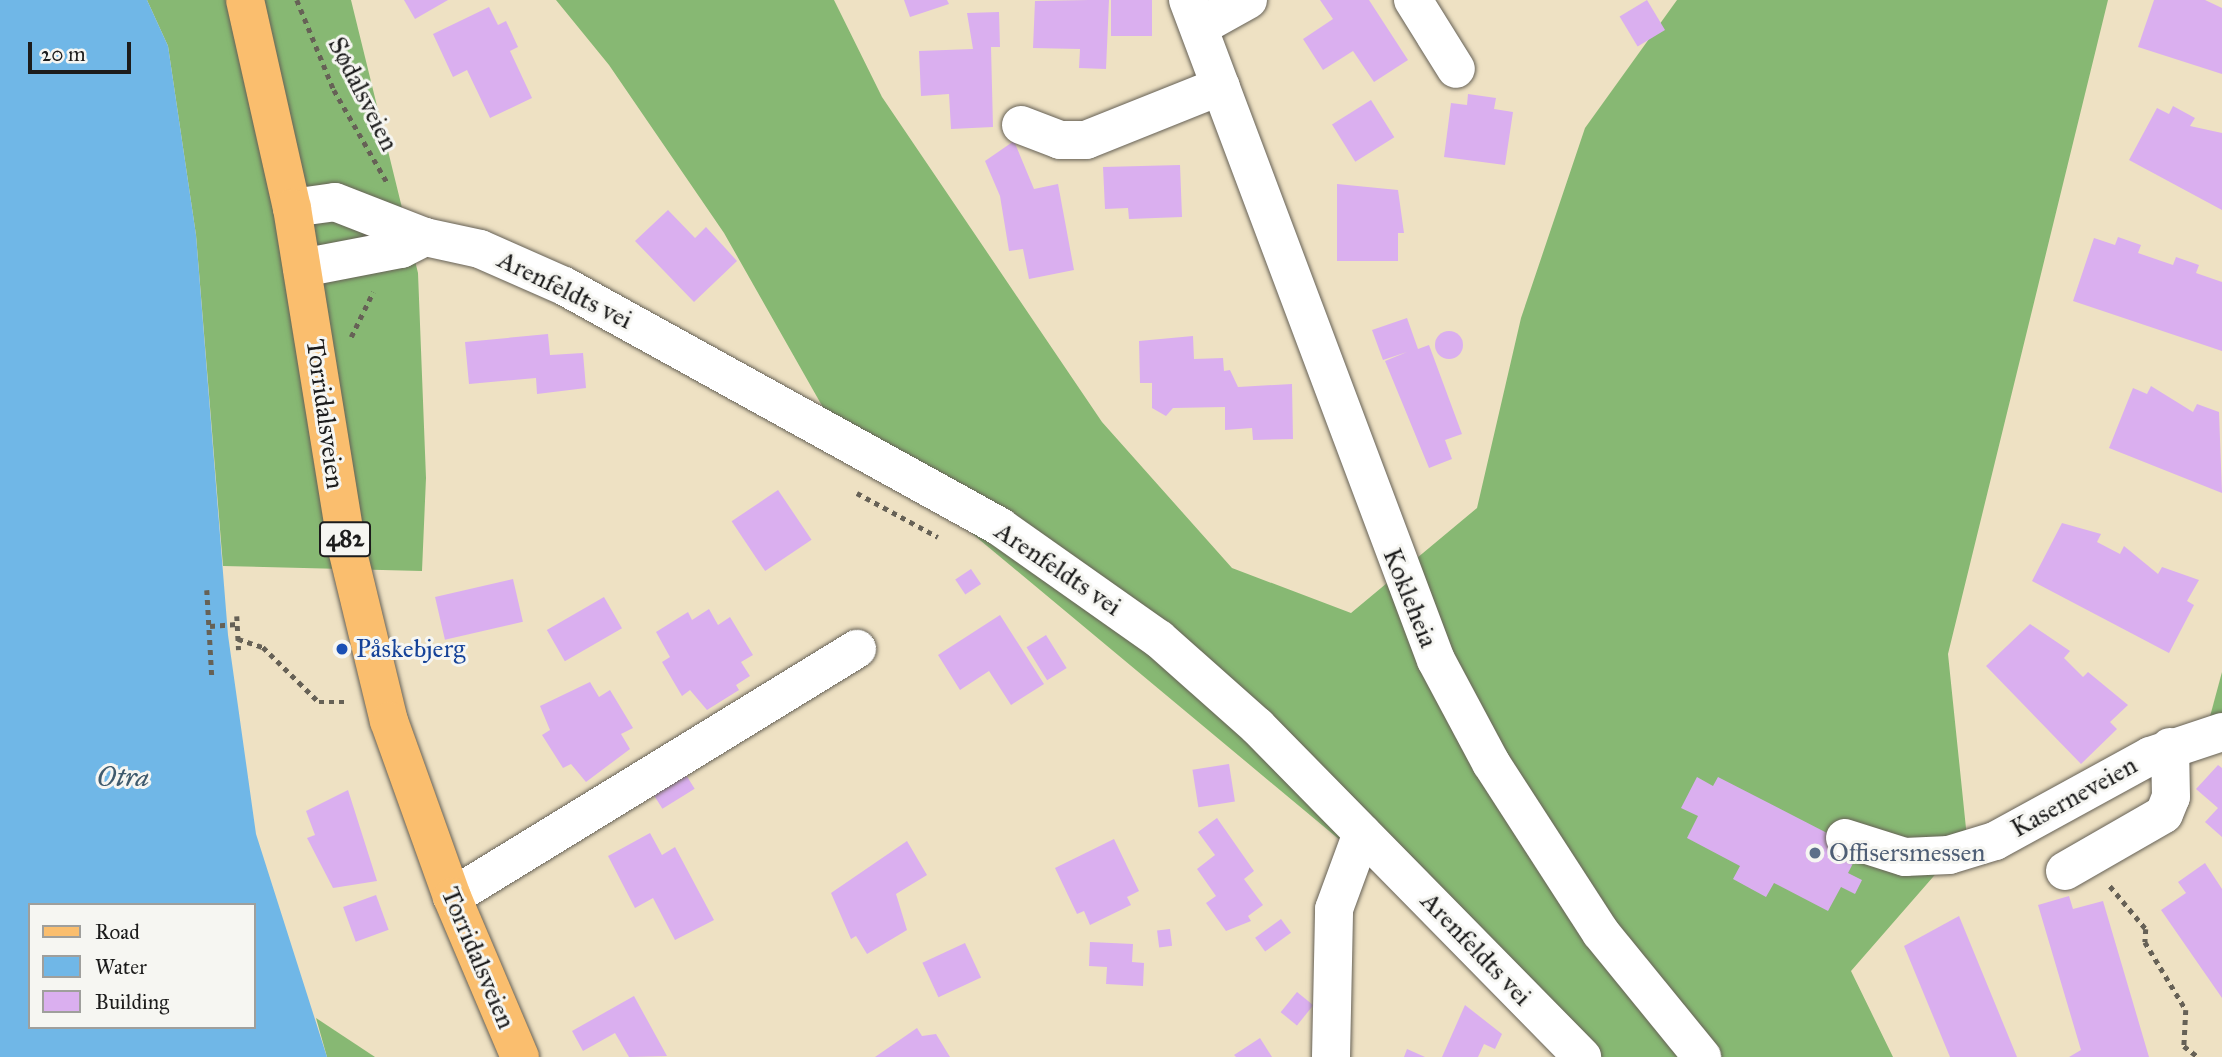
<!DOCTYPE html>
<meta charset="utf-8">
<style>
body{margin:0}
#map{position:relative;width:2222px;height:1057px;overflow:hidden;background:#eee1c3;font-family:"IM FELL Great Primer",serif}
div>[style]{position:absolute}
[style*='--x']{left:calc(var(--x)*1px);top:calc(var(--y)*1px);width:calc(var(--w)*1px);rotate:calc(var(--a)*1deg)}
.forest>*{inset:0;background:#87b873}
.water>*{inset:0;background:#70b7e7}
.building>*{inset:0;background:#daafef;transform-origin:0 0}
.round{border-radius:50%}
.path>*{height:4.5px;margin-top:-2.25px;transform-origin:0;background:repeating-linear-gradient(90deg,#666156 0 5px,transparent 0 10px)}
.roads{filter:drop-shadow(0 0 2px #666156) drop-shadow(0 0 2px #666156)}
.minor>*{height:38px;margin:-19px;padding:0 19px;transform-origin:19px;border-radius:19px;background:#fff}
.major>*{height:38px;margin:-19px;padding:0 19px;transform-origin:19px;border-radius:19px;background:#fabe6e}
.dots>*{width:19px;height:19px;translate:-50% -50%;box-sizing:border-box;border:4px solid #f6f6f2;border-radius:50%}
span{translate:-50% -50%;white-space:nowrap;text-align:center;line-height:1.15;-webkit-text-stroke:6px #f6f6f2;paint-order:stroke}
.shield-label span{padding:2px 5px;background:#f6f6f2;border:2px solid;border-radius:5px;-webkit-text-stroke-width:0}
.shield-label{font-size:24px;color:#1c1c1c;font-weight:700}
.street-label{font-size:26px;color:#1c1c1c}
.transit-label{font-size:26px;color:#164399}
.left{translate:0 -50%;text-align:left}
.service-label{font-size:26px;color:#4e5e75}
.water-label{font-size:28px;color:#3e5a6d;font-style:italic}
.legend{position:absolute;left:28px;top:903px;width:228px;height:126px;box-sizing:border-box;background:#f6f6f2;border:2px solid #9f9f9c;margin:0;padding:9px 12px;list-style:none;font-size:21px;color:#1c1c1c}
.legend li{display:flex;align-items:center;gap:14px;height:35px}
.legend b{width:35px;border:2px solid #9f9f9c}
.scale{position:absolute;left:28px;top:42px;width:103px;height:32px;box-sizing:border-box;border:4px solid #1c1c1c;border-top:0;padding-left:9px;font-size:21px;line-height:24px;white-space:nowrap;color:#1c1c1c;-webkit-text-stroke:5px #f6f6f2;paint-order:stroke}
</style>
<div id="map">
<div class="forest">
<div style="clip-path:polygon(147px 0,351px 0,418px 273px,426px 478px,422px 571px,223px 566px,196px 235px,168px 46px)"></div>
<div style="clip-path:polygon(556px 0,834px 0,882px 97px,1102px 422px,1232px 568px,1351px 613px,1477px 508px,1521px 318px,1585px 128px,1677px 0,2108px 0,1948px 654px,1967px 838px,1851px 971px,1893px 1057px,1569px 1057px,1442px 925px,825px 411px,724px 233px,609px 65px)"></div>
<div style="clip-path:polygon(2222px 672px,2222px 732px,2205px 735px)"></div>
<div style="clip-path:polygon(316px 1018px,375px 1057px,327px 1057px)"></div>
</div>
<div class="water">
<div style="clip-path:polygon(evenodd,0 0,147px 0,168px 46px,196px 235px,228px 635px,256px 834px,327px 1057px,0 1057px,0 0,30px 905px,254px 905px,254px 1027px,30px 1027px,30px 905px)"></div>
</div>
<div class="building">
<div style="clip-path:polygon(404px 0,448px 0,415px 19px)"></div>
<div style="clip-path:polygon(904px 0,947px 0,949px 4px,910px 17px)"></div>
<div style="clip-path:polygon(1089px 0,1109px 0,1106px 69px,1079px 68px,1080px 49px,1033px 48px,1035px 1px)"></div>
<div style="left:1111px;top:0;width:41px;height:36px"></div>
<div style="clip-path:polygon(1320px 0,1369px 0,1408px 60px,1374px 82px,1353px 51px,1323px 70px,1303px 39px,1333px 19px)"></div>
<div style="left:1647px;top:0;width:35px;height:32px;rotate:59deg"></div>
<div style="clip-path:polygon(2154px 0,2205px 0,2222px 8px,2222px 74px,2138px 47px)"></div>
<div style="clip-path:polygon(489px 7px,498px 25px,506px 21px,518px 47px,510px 51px,532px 98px,490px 118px,467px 70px,453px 77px,433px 34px)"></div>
<div style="clip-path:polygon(999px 12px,1000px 47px,991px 47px,993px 127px,951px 129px,949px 94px,921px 96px,919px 51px,973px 49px,967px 13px)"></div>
<div style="clip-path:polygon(1468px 94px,1496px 98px,1494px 109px,1513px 112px,1505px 165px,1444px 157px,1451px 103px,1467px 105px)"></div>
<div style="left:1371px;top:100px;width:44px;height:46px;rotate:58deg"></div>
<div style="clip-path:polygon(2173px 106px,2195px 118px,2190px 126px,2222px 133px,2222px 210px,2129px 160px,2157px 108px,2169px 114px)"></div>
<div style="clip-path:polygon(1014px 141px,1034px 189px,1058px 184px,1074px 270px,1029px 279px,1023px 249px,1009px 251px,1000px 196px,985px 161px)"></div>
<div style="clip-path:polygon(1180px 165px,1182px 217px,1129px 219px,1128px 208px,1105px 209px,1103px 167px)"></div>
<div style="clip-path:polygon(1337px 184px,1398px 190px,1404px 233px,1398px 233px,1398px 261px,1337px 261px)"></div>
<div style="clip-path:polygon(668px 210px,695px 238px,706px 227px,737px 261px,694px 302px,635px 241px)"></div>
<div style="clip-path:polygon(2118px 237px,2141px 245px,2138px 253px,2173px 265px,2176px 257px,2199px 265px,2196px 273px,2222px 282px,2222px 351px,2073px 301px,2094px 238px,2115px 245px)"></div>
<div style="clip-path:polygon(1407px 318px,1418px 349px,1429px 345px,1462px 434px,1445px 440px,1452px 459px,1429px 468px,1385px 361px,1407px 352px,1383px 360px,1372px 330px)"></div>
<div class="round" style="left:1435px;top:331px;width:28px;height:28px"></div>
<div style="clip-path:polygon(548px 334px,550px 355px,583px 353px,586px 388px,537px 394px,536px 378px,469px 384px,465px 342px)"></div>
<div style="clip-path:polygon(1193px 336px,1194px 359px,1223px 358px,1224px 371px,1230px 370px,1238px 387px,1292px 384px,1293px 439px,1253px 440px,1252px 428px,1225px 430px,1225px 407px,1173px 408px,1166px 416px,1152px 408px,1152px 383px,1140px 383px,1139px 341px)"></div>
<div style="clip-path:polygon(2151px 386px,2193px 412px,2197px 404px,2219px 412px,2222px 493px,2109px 448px,2133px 388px,2147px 394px)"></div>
<div style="left:778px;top:490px;width:60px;height:56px;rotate:56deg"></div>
<div style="clip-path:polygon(2062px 523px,2101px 534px,2097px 542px,2120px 554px,2124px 546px,2158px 574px,2162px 567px,2199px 580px,2187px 601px,2194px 605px,2169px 653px,2032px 581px)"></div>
<div style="left:971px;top:569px;width:18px;height:19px;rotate:56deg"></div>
<div style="left:513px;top:579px;width:44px;height:80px;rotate:77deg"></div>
<div style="left:604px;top:597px;width:36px;height:66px;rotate:60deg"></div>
<div style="clip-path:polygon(709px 609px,718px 625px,730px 617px,753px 655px,741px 662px,750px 676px,736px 685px,739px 690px,707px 710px,690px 690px,682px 696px,662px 662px,670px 657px,656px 632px,688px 612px,692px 620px)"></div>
<div style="clip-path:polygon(1000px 615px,1044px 684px,1011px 705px,989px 671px,960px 690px,938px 655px)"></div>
<div style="clip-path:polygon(2030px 624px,2070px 651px,2064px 658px,2083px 677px,2088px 672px,2128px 705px,2110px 722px,2117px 729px,2081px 764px,1986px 666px)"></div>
<div style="left:1046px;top:635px;width:39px;height:23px;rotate:58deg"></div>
<div style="clip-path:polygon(590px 682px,599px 697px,610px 690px,633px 728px,621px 734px,630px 749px,586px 782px,571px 764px,563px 768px,542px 735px,550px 730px,540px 706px)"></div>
<div style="left:1229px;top:764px;width:38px;height:37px;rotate:81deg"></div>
<div style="clip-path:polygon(2218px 765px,2222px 768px,2222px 837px,2205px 822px,2218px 808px,2196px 789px)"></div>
<div style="left:683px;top:770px;width:22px;height:38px;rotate:58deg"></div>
<div style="clip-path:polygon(1697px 777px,1713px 786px,1718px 777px,1860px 850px,1848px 873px,1862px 880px,1855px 894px,1841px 887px,1828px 911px,1774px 883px,1766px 897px,1733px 879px,1740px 866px,1687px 838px,1698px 816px,1681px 808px)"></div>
<div style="clip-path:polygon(348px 790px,377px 881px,333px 888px,307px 838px,315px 835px,306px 811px)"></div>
<div style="clip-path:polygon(1217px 818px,1254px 871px,1244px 879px,1263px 905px,1248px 916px,1251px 921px,1226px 931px,1206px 903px,1216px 896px,1197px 869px,1215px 855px,1198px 832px)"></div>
<div style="clip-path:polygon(650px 833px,662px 855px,675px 847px,714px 920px,675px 940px,653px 898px,635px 908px,608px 856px)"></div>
<div style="clip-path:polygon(1114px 839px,1139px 891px,1127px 897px,1131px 905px,1090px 925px,1084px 911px,1077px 914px,1055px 868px)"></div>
<div style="clip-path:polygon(907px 841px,927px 875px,896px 894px,907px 930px,867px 954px,856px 936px,851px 939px,831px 893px)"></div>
<div style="clip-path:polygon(2205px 863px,2222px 889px,2222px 998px,2161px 910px,2186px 893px,2178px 882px)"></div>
<div style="left:376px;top:895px;width:37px;height:35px;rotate:70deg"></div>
<div style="clip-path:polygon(2069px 896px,2073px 909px,2103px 901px,2149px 1057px,2069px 1057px,2081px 1050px,2038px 905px)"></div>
<div style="clip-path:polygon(1959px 916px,2017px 1057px,1950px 1057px,1904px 946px)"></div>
<div style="left:1281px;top:919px;width:17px;height:32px;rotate:54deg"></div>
<div style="left:1170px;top:929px;width:17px;height:13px;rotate:83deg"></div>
<div style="clip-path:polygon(1090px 942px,1133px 944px,1132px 962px,1144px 963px,1143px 986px,1106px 984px,1107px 967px,1089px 966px)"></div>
<div style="left:965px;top:943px;width:38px;height:47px;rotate:65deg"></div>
<div style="left:1297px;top:992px;width:21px;height:26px;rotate:39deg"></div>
<div style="clip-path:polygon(634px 996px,667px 1056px,629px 1057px,615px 1033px,583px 1051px,572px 1031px)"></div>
<div style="clip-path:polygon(1465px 1005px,1502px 1034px,1495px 1049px,1484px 1044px,1478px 1057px,1442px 1057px)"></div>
<div style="clip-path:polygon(917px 1028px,922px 1036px,936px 1034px,950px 1057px,875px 1057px)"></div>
<div style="clip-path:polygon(1260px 1038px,1272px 1057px,1236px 1057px,1234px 1055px)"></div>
<div style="clip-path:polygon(1407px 1049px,1425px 1057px,1404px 1057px)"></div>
</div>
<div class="path">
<div style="--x:297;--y:0;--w:97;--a:67.7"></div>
<div style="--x:334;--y:90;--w:106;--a:60.1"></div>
<div style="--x:351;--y:337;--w:50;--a:-63.9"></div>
<div style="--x:857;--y:493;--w:92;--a:28.5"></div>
<div style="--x:207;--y:590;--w:88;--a:86.7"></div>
<div style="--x:237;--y:616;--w:34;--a:87"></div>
<div style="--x:210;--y:626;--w:27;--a:-4"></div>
<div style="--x:238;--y:639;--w:26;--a:18"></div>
<div style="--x:263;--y:647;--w:78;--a:44.5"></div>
<div style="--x:319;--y:702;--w:29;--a:0"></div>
<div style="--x:2110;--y:886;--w:56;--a:50.1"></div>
<div style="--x:2146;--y:929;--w:13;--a:94"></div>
<div style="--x:2145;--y:942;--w:79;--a:58.9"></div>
<div style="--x:2186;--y:1010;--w:36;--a:93"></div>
<div style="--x:2184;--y:1046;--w:18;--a:38"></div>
</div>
<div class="roads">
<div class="minor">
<div style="--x:1188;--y:0;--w:705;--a:69.41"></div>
<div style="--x:1436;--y:660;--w:117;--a:61.9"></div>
<div style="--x:1491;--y:763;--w:202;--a:57.1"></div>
<div style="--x:1601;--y:933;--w:160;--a:50.8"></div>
<div style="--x:1413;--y:0;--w:81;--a:58.1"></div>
<div style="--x:1199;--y:27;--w:56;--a:-28.9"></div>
<div style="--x:1021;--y:125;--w:42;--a:21"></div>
<div style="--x:1060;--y:140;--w:26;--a:0"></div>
<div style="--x:1086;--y:140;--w:145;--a:-21.8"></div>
<div style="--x:292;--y:208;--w:43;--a:-7.9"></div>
<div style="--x:335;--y:202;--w:97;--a:21.3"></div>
<div style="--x:425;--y:237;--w:56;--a:12.3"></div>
<div style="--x:480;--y:249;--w:92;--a:23.8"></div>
<div style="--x:564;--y:286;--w:498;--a:28.9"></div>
<div style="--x:1000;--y:527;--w:194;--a:35.2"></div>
<div style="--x:1159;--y:639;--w:131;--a:41.6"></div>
<div style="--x:1257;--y:726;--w:464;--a:45.5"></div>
<div style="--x:302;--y:268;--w:101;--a:-10.9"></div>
<div style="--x:401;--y:249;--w:27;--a:-27"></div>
<div style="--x:1845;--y:838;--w:63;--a:17.6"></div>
<div style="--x:1905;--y:857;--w:44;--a:-2.6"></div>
<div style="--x:1949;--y:855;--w:48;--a:-16.9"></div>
<div style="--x:1995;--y:841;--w:177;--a:-28.7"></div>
<div style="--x:2150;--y:756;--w:76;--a:-18.4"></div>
<div style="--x:2065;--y:871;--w:114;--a:-29.9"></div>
<div style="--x:2164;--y:814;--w:18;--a:-68"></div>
<div style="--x:2171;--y:797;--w:50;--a:-91.1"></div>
<div style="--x:452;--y:897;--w:475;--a:-31.5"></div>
<div style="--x:1331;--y:1057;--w:148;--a:-88.8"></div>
<div style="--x:1334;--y:909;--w:81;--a:-69.8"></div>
</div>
<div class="major">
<div style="--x:245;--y:0;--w:213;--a:77.3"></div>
<div style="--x:292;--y:208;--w:345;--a:80.8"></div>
<div style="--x:347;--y:549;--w:177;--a:76.3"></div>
<div style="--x:389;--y:721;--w:187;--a:70.3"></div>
<div style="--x:452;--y:897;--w:174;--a:67"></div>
</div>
</div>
<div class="dots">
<div style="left:342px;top:649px;background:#1a4fb4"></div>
<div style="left:1815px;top:853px;background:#5c6f8a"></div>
</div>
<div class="shield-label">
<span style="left:345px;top:539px">482</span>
</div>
<div class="street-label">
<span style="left:363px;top:94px;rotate:63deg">Sødalsveien</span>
<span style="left:565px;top:290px;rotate:26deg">Arenfeldts vei</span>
<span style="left:325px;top:414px;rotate:82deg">Torridalsveien</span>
<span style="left:1058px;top:569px;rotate:34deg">Arenfeldts vei</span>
<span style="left:1410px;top:598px;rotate:68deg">Kokleheia</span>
<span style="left:2074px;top:797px;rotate:-29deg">Kaserneveien</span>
<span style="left:1476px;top:949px;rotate:46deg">Arenfeldts vei</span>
<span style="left:478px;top:958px;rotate:67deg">Torridalsveien</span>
</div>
<div class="transit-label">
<span class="left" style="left:356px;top:649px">Påskebjerg</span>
</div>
<div class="service-label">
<span class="left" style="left:1829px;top:853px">Offisersmessen</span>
</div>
<div class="water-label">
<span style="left:123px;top:777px">Otra</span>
</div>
<ul class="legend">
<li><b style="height:9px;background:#fabe6e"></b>Road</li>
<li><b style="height:19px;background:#70b7e7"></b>Water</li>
<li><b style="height:19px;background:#daafef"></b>Building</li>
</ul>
<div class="scale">20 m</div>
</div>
